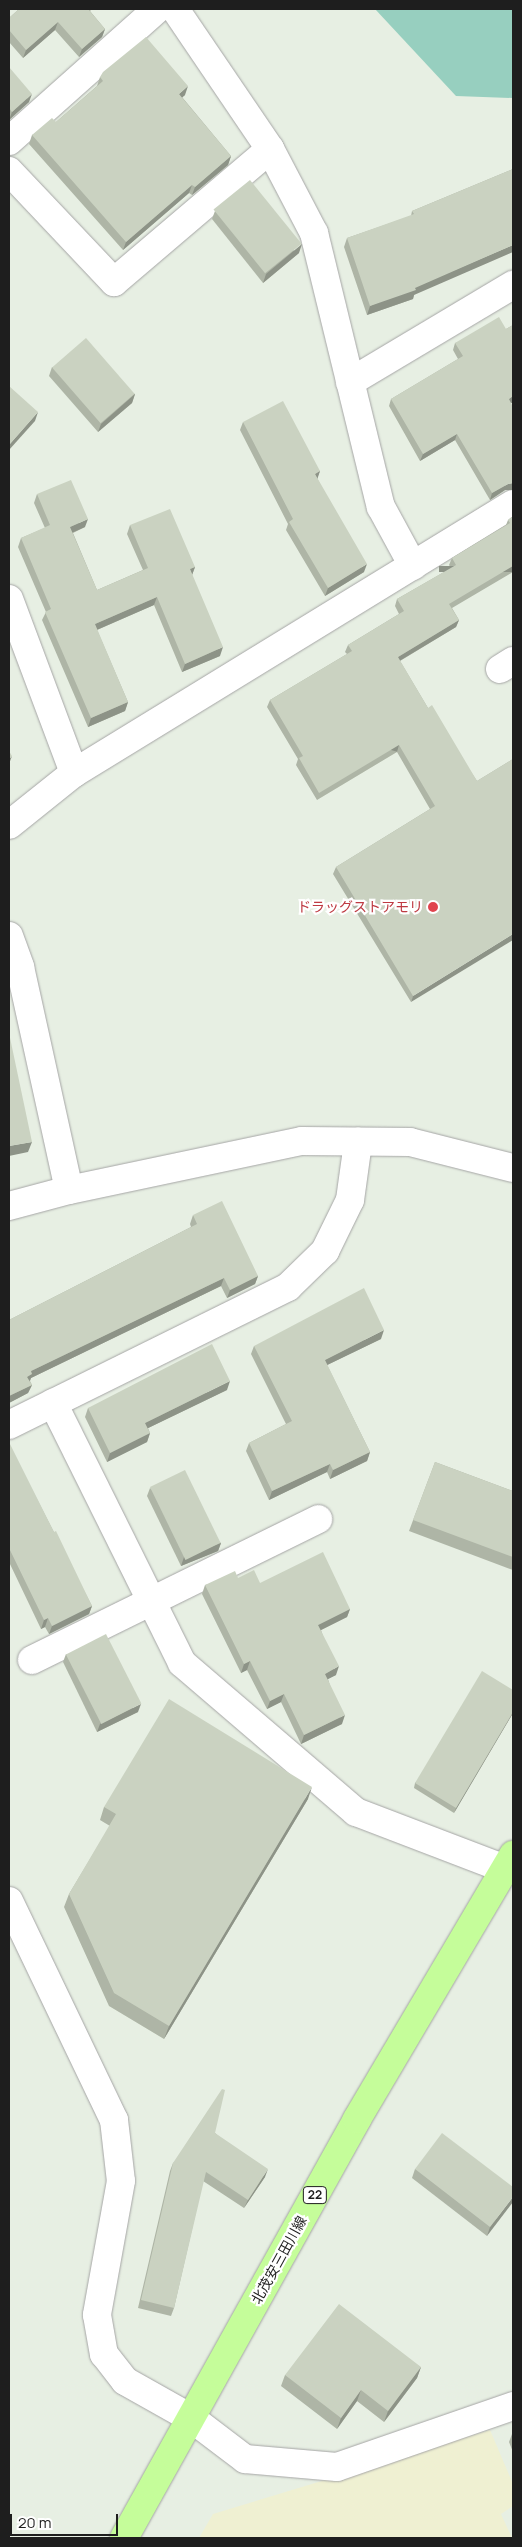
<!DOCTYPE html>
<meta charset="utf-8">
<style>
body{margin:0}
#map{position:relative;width:522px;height:2547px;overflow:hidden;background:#e7efe3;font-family:Manrope,"Noto Sans JP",sans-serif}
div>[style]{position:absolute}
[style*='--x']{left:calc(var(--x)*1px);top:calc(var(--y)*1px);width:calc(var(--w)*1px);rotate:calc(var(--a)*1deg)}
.commercial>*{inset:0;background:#eff0d2}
.forest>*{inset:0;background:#97cfbf}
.roads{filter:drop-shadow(0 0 1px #a5a5a5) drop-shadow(0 0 1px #a5a5a5)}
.minor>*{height:28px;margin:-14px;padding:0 14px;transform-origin:14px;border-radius:14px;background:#fff}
.tertiary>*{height:28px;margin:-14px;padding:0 14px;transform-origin:14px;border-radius:14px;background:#fff}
.primary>*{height:28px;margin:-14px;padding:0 14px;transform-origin:14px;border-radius:14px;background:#c5fd9a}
.wall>*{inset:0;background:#aeb5a6}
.shaded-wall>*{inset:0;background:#8d9387;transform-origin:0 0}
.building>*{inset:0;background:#cad2c1;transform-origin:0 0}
.dots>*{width:14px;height:14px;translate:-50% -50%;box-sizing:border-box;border:2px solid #fff;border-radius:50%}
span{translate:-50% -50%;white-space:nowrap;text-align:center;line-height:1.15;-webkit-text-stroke:4.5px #fff;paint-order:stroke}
.shield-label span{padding:1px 4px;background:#fff;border:1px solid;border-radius:4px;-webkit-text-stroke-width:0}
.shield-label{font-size:12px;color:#1e1e1e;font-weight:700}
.health-label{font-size:14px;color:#be3a42}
.right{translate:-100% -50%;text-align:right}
.street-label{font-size:14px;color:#1e1e1e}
.frame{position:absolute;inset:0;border:10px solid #1e1e1e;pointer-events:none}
.scale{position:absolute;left:10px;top:2514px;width:108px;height:22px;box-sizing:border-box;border:2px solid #1e1e1e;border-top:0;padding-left:6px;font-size:15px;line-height:18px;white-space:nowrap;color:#1e1e1e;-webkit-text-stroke:4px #fff;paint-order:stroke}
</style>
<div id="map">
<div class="commercial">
<div style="clip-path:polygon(490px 2430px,513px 2484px,513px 2506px,501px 2514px,512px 2538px,199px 2538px,213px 2514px)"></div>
</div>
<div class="forest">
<div style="clip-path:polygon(375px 9px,513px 9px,513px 98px,456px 96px)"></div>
</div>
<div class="roads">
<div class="minor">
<div style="--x:175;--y:9;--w:169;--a:55.8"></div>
<div style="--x:270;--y:149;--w:95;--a:62.4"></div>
<div style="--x:314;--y:233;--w:282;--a:76.3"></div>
<div style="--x:381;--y:507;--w:67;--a:61.5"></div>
<div style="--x:9;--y:141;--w:198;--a:-41.7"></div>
<div style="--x:9;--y:171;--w:153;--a:46.6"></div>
<div style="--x:114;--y:282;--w:205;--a:-40.4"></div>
<div style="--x:350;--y:382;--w:190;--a:-30.8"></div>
<div style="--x:9;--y:599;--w:186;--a:69.5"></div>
<div style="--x:500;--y:669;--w:15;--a:-32"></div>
<div style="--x:9;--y:825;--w:83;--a:-38.7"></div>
<div style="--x:74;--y:773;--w:515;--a:-31.5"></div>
<div style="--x:9;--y:936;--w:33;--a:70"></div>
<div style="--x:20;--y:967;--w:228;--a:77.6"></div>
<div style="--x:53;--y:1403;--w:290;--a:63.6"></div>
<div style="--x:182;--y:1663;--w:229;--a:40.6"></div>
<div style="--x:356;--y:1812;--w:160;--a:20.9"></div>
<div style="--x:9;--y:1425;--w:311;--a:-26.3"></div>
<div style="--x:288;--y:1287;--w:52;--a:-44.2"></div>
<div style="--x:325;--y:1251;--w:57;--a:-63.9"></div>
<div style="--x:350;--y:1200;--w:59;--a:-82.1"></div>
<div style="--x:32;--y:1660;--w:319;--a:-26.2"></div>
<div style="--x:9;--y:1901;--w:243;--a:64.4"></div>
<div style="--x:114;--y:2120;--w:61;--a:83.5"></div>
<div style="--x:121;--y:2181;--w:136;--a:100.2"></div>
<div style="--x:97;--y:2315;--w:40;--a:80"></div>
<div style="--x:104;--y:2354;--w:34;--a:52"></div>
<div style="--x:125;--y:2381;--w:76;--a:29.3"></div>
<div style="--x:191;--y:2418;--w:68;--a:37.2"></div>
<div style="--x:245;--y:2459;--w:92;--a:5"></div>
<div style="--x:337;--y:2467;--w:186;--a:-19.1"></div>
</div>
<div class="tertiary">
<div style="--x:9;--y:1206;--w:62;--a:-14.9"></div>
<div style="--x:69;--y:1190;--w:238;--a:-11.9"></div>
<div style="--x:302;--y:1141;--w:108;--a:0.5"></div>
<div style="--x:410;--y:1142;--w:106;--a:14.2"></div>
</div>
<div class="primary">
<div style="--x:124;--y:2538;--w:479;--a:-60.9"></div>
<div style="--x:357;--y:2119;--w:307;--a:-59.4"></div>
</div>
</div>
<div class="wall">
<div style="clip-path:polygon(19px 9px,92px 9px,90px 11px,105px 29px,102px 37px,79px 57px,55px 30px,23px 58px,9px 42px,9px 18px)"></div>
<div style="clip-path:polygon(9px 67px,29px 102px,9px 120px)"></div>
<div style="clip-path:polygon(100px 77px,185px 95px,182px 97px,231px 156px,228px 165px,192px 195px,189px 193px,123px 250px,29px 144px,32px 135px,56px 122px,97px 86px)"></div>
<div style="clip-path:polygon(513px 169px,414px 295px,413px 299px,367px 315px,344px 247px,347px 238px,411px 216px,412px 211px)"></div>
<div style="clip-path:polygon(215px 211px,299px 253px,263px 283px,212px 219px)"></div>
<div style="clip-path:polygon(513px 325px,513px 402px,511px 403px,505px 490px,490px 500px,455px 440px,420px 461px,389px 406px,391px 399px,458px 359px,453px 350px,455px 343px,506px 329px)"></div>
<div style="clip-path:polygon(52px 367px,135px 394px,132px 403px,98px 432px,49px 376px)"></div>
<div style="clip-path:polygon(243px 422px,320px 471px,317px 478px,364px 572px,325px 596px,286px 530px,288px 524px,240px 430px)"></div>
<div style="clip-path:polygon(37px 494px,85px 527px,73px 533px,97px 590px,143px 570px,127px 534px,130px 525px,195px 567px,192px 575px,220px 656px,182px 672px,154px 605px,97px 630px,128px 702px,125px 711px,88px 727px,42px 620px,46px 612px,18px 547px,21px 538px,45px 528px,34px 503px)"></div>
<div style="clip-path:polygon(513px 516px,513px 572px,452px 608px,459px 620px,456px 627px,400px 661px,428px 708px,477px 781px,513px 759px,411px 1002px,333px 874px,336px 867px,430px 809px,397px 752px,317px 800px,296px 765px,298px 759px,267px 707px,270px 700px,347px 654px,345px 652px,348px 645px,399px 614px,395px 606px,397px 599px,451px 568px,449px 565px,452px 558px,506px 525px,508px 520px)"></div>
<div style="clip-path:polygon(193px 1215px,258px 1276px,255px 1284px,227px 1298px,221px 1286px,31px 1378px,30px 1381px,32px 1385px,28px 1393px,9px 1403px,9px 1320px,191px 1227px,190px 1224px)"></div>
<div style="clip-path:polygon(381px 1339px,327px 1365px,370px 1452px,367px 1461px,330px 1479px,327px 1472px,269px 1500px,246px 1451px,249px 1443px,286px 1424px,251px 1354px,254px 1346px)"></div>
<div style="clip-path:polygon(227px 1390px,148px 1428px,150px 1433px,147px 1442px,107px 1462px,85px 1417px,88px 1408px)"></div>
<div style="clip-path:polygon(9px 1445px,92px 1606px,89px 1614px,49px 1634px,45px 1627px,41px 1629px,9px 1562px)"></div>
<div style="clip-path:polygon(435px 1462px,513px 1491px,513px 1570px,409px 1531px)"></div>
<div style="clip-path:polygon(150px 1488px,221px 1543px,218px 1551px,181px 1566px,147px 1496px)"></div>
<div style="clip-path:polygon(238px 1578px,260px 1583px,350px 1609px,347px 1617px,321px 1630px,336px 1675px,328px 1679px,342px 1724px,301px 1744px,281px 1702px,267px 1709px,247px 1670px,241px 1673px,202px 1594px,205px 1585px)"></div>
<div style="clip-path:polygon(66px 1654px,138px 1712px,97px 1732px,63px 1662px)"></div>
<div style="clip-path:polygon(513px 1690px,513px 1713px,454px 1813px,414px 1788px,415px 1783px)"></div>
<div style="clip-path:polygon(308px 1799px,164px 2039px,109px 2006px,64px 1907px,69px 1894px,110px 1826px,100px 1820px,104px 1807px)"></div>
<div style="clip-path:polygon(215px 2133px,265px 2177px,244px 2208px,203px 2181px,174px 2308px,171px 2316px,138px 2308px,170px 2171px,173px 2163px)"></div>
<div style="clip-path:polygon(415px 2169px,513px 2187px,487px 2236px,412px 2178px)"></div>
<div style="clip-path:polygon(421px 2367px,417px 2378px,384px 2422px,357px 2401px,337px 2429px,281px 2386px,285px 2375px)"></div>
<div style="clip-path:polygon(513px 2433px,513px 2452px,509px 2442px,512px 2434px)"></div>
</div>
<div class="shaded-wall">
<div style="clip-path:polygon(58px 22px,55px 30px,23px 58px,26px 50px)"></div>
<div style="clip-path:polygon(105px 29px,102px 37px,79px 57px,82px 49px)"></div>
<div style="clip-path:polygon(188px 86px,185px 95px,176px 103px,179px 94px)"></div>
<div style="clip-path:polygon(32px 94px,29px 102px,9px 120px,12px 112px)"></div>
<div style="clip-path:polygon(231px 156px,228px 165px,192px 195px,195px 187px)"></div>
<div style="clip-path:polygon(192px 185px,189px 193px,123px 250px,126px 242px)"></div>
<div style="clip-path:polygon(302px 244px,299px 253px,263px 283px,266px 274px)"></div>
<div style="clip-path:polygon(513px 245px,513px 252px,414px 295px,413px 299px,367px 315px,370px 306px)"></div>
<div style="clip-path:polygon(135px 394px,132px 403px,98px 432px,101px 424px)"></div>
<div style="clip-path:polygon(513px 396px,513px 402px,506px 406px,509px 399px)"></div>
<div style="clip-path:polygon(38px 412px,35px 421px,9px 450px,9px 445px)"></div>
<div style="clip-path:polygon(457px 434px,455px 440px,420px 461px,423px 454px)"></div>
<div style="clip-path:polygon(320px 471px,317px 480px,315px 474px)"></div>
<div style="clip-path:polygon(513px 483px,513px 490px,505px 490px,490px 500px,492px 493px,508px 484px)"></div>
<div style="clip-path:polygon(88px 519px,85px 527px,67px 535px,70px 527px)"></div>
<div style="clip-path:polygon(367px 564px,364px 572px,325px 596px,328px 588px)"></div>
<div style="left:513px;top:566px;width:6px;height:74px;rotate:90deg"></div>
<div style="clip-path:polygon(195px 567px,192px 575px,190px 569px)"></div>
<div style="clip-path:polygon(157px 597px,154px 605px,92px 632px,95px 624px)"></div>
<div style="clip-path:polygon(459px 620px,456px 627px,396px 663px,398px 657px)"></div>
<div style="clip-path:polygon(223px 647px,220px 656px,182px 672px,185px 664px)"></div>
<div style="clip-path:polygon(128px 702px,125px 711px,88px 727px,91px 718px)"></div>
<div style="left:399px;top:745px;width:7px;height:93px;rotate:106deg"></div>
<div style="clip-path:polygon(12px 756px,9px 764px,9px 765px,9px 759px)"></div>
<div style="clip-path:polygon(513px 934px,513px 940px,411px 1002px,413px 996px)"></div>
<div style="clip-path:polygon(32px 1142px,28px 1152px,9px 1156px,9px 1146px)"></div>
<div style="clip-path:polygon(258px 1276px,255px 1284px,227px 1298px,230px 1290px)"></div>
<div style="clip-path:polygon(224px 1278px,221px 1286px,31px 1378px,29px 1383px,27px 1377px,31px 1371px)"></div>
<div style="clip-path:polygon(384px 1330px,381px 1339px,321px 1368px,325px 1360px)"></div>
<div style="clip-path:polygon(230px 1381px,227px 1390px,142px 1431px,145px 1423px)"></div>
<div style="clip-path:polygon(32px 1385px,28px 1393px,9px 1403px,9px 1396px)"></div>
<div style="clip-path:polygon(150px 1433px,147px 1442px,107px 1462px,110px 1453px)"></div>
<div style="clip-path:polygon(370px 1452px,367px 1461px,330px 1479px,333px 1470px)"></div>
<div style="clip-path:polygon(330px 1464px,327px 1472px,269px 1500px,272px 1491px)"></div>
<div style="clip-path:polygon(221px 1543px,218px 1551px,181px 1566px,184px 1557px)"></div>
<div style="clip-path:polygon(92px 1606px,89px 1614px,49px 1634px,52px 1626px)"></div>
<div style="clip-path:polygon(350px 1609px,347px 1617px,315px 1633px,318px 1625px)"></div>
<div style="clip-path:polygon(48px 1618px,45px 1627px,41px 1629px,44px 1620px)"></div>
<div style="clip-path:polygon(250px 1661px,247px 1670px,241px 1673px,244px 1664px)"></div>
<div style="clip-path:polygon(339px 1666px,336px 1675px,322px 1682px,325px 1674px)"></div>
<div style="clip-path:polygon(284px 1694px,281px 1702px,267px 1709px,270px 1701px)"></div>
<div style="clip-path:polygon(141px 1704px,138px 1712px,97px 1732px,100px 1724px)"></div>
<div style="clip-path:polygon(513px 1712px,513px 1713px,454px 1813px,456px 1808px)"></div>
<div style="clip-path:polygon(345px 1715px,342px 1724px,301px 1744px,304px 1735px)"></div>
<div style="clip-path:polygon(312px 1787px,308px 1799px,164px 2039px,169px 2026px)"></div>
<div style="clip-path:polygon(268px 2169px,265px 2177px,244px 2208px,248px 2200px)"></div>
<div style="clip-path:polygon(513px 2197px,513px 2202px,487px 2236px,490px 2227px)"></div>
<div style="clip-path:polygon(421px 2367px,417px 2378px,384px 2422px,388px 2411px)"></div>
<div style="clip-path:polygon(361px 2390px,357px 2401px,337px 2429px,341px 2418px)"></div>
</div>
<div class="building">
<div style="clip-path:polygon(19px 9px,88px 9px,105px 29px,82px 49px,58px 22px,26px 50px,9px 30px,9px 18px)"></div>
<div style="clip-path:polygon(146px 37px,188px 86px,179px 94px,231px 156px,195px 187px,192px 185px,126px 242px,32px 135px,52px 118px,56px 122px,103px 81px,100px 77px,103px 72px)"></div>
<div style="clip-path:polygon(9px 67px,32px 94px,12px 112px,9px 108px)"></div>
<div style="clip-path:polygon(513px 169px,513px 245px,415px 288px,416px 290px,370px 306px,347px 238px,414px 214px,412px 211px)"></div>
<div style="left:250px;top:180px;width:82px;height:47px;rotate:51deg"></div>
<div style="clip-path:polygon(499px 317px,506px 329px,513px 325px,513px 396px,509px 399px,513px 407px,513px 483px,508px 484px,492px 493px,457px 434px,423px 454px,391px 399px,463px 356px,455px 343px)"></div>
<div style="left:86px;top:338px;width:74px;height:45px;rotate:49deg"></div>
<div style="clip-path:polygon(9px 386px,38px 412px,9px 445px)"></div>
<div style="clip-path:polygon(283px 401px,320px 471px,315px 474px,367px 564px,328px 588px,289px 522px,293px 519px,243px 422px)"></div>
<div style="clip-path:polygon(71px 480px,88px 519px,70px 527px,97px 590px,148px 568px,130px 525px,170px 509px,195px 567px,190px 569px,223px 647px,185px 664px,157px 597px,95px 624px,128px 702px,91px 718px,45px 612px,51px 609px,21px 538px,50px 525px,37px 494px)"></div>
<div style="clip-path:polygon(513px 516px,513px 566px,449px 604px,459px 620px,398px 657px,428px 708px,432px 705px,477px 781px,513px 759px,513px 934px,413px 996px,336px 867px,435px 806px,399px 745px,319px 793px,299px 758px,303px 756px,270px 700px,352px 651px,348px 645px,404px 611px,397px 599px,456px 565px,452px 558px,510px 523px,508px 520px)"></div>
<div style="clip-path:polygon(9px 751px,12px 756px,9px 759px)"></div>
<div style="clip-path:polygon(9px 1033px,32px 1142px,9px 1146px)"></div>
<div style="clip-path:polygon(222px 1201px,258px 1276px,230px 1290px,224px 1278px,31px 1371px,32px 1374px,27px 1377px,32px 1385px,9px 1396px,9px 1320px,197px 1224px,193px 1215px)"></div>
<div style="clip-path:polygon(364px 1288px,384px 1330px,325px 1360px,370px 1452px,333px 1470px,330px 1464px,272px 1491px,249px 1443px,292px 1421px,254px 1346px)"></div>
<div style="clip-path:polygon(212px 1344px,230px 1381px,145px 1423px,150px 1433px,110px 1453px,88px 1408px)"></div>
<div style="clip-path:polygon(10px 1444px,54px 1532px,56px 1531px,92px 1606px,52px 1626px,48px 1618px,44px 1620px,9px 1548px,9px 1445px)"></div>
<div style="clip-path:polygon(435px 1462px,513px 1491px,513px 1557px,413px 1520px)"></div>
<div style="left:185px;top:1470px;width:81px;height:39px;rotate:64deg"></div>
<div style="clip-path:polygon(323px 1552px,350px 1609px,318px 1625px,339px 1666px,325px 1674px,345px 1715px,304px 1735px,284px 1694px,270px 1701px,250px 1661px,244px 1664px,205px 1585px,235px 1571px,238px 1578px,254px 1570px,260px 1583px)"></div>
<div style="left:106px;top:1634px;width:78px;height:45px;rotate:63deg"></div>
<div style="clip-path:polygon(482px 1671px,513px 1690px,513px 1712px,456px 1808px,415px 1783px)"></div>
<div style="clip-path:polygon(169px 1699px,312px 1787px,169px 2026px,114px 1993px,69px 1894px,116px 1814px,104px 1807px)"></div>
<div style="clip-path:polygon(222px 2089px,225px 2090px,215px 2133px,268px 2169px,248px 2200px,206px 2172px,174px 2308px,141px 2300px,173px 2163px)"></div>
<div style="clip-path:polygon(442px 2133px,513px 2187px,513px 2197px,490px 2227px,415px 2169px)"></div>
<div style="clip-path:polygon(339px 2304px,421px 2367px,388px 2411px,361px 2390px,341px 2418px,285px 2375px)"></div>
</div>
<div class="dots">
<div style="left:433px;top:907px;background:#e0444e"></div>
</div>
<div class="shield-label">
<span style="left:315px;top:2195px">22</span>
</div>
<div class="health-label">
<span class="right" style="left:423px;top:907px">ドラッグストアモリ</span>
</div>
<div class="street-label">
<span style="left:279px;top:2260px;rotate:-61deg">北茂安三田川線</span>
</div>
<div class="frame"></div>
<div class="scale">20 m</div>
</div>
